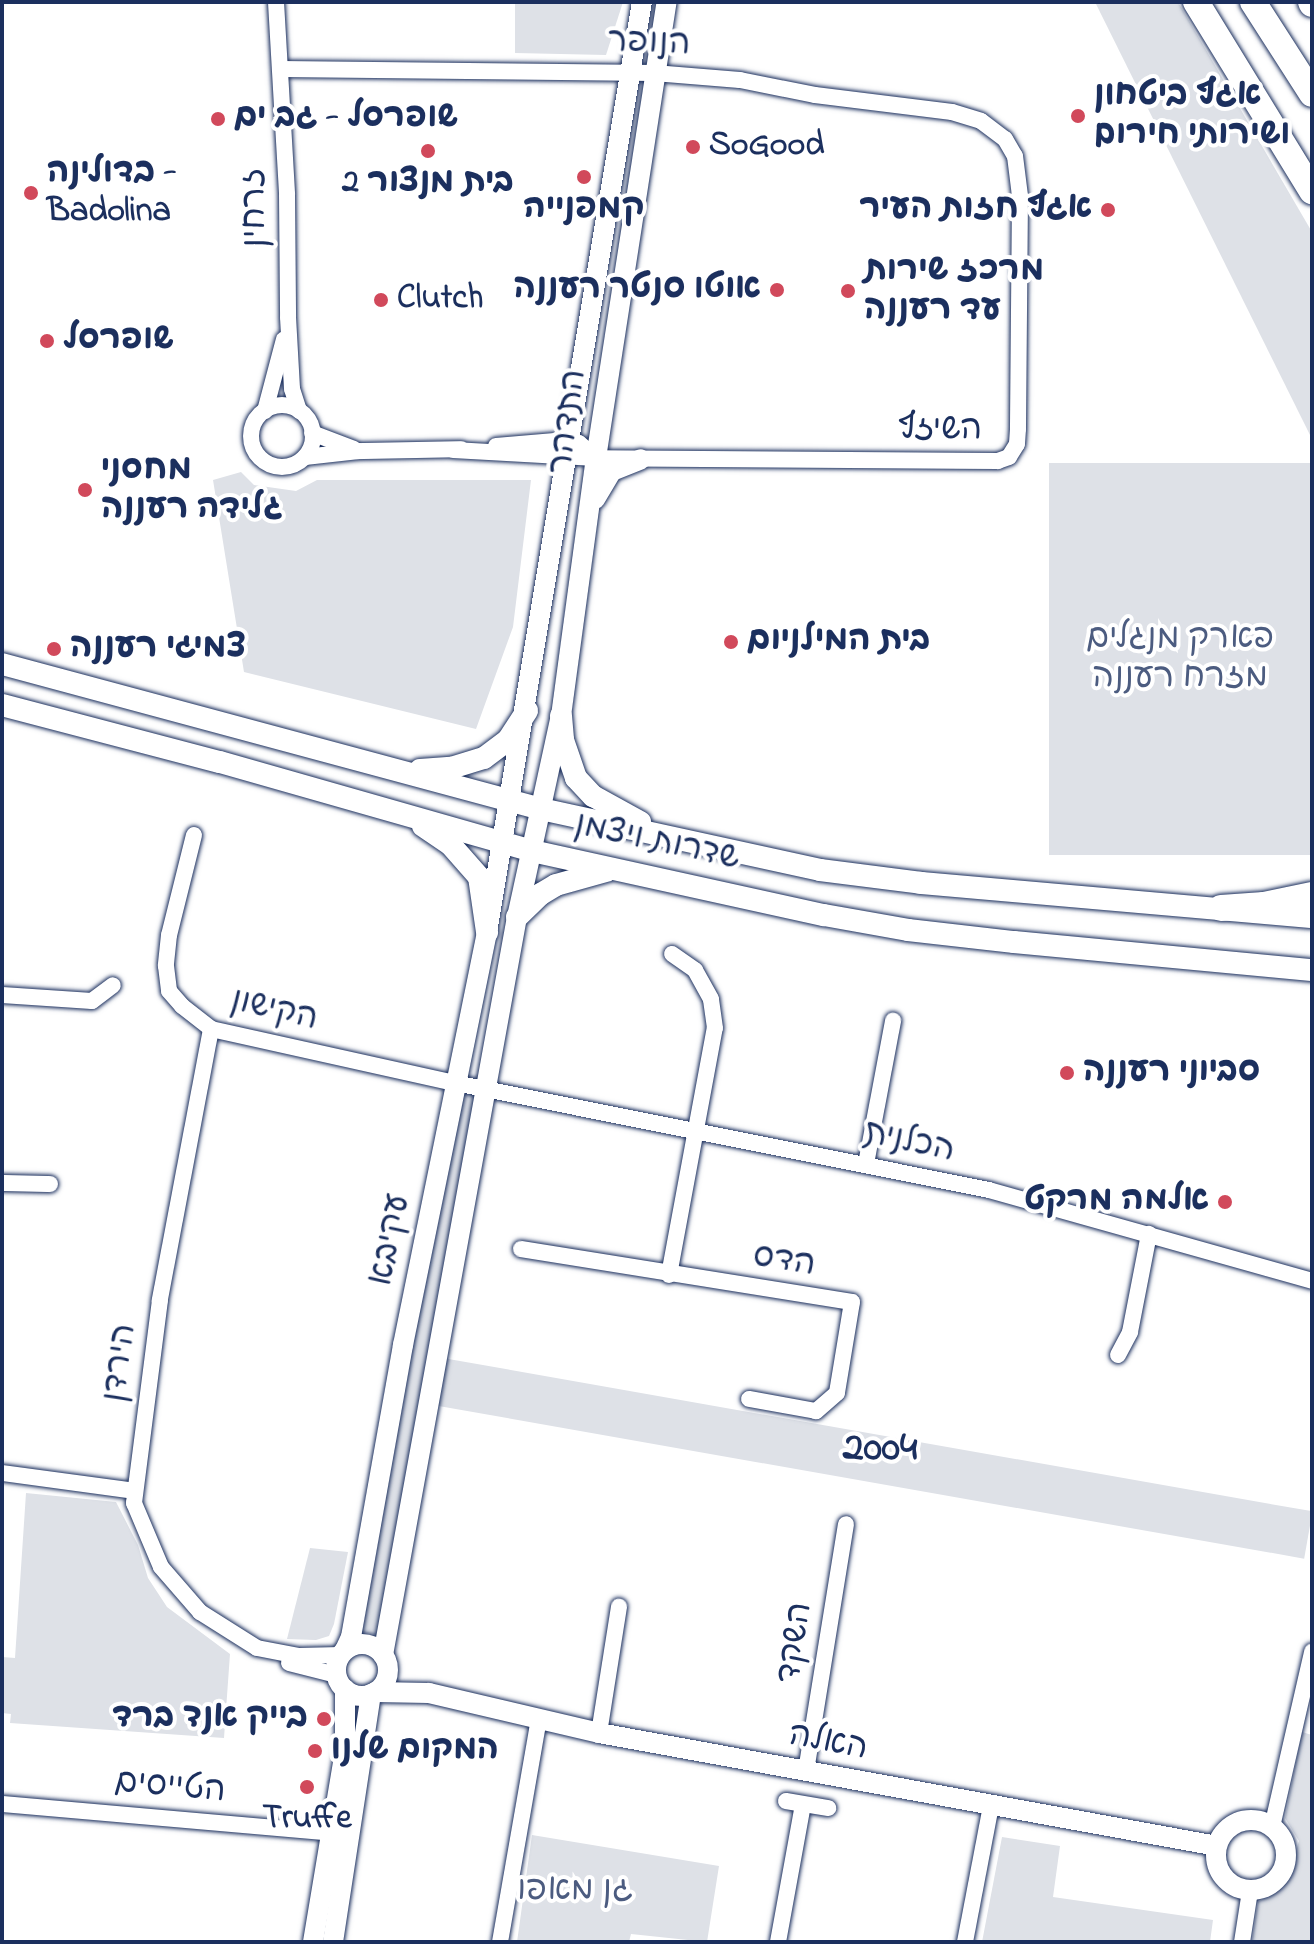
<!DOCTYPE html>
<meta charset="utf-8">
<style>
body{margin:0}
#map{position:relative;width:1314px;height:1944px;overflow:hidden;background:#fff;font-family:"Indie Flower","Playpen Sans Hebrew",sans-serif}
div>[style]{position:absolute}
[style*='--x']{left:calc(var(--x)*1px);top:calc(var(--y)*1px);width:calc(var(--w)*1px);rotate:calc(var(--a)*1deg)}
.green>*{inset:0;background:#dee1e7;transform-origin:0 0}
.roads{filter:drop-shadow(0 0 2px #1b2f5e) drop-shadow(0 0 2px #1b2f5e)}
.minor>*{height:16px;margin:-8px;padding:0 8px;transform-origin:8px;border-radius:8px;background:#fff}
.minor>.ring{margin:-8px;padding:0;box-sizing:content-box;background:none;border:16px solid #fff;border-radius:50%}
.tertiary>*{height:20px;margin:-10px;padding:0 10px;transform-origin:10px;border-radius:10px;background:#fff}
.tertiary>.ring{margin:-10px;padding:0;box-sizing:content-box;background:none;border:20px solid #fff;border-radius:50%}
.secondary>*{height:22px;margin:-11px;padding:0 11px;transform-origin:11px;border-radius:11px;background:#fff}
.trunk>*{height:26px;margin:-13px;padding:0 13px;transform-origin:13px;border-radius:13px;background:#fff}
.dots>*{width:22px;height:22px;translate:-50% -50%;box-sizing:border-box;border:4px solid #fff;border-radius:50%}
span{translate:-50% -50%;white-space:nowrap;text-align:center;line-height:1.15;-webkit-text-stroke:8px #fff;paint-order:stroke}
.street-label{font-size:34px;color:#1b2f5e}
.poi-label{font-size:34px;color:#1b2f5e;font-weight:700}
.left{translate:0 -50%;text-align:left}
.right{translate:-100% -50%;text-align:right}
.park-label{font-size:34px;color:#4c5c80}
.district-label{font-size:42px;color:#1b2f5e;font-weight:700}
.frame{position:absolute;inset:0;border:4px solid #1b2f5e;pointer-events:none}
</style>
<div id="map">
<div class="green">
<div style="clip-path:polygon(515px 2px,623px 2px,606px 55px,515px 53px)"></div>
<div style="clip-path:polygon(1095px 2px,1178px 2px,1312px 232px,1312px 439px)"></div>
<div style="left:1049px;top:463px;width:263px;height:392px"></div>
<div style="clip-path:polygon(241px 472px,254px 485px,296px 491px,317px 480px,531px 480px,513px 627px,476px 729px,244px 672px,213px 480px)"></div>
<div style="clip-path:polygon(459px 1092px,478px 1095px,380px 1635px,356px 1631px)"></div>
<div style="left:437px;top:1357px;width:889px;height:48px;rotate:10deg"></div>
<div style="clip-path:polygon(26px 1493px,116px 1502px,138px 1545px,148px 1578px,167px 1607px,230px 1654px,224px 1738px,10px 1723px,11px 1714px,2px 1713px,2px 1657px,15px 1658px)"></div>
<div style="clip-path:polygon(310px 1548px,348px 1552px,334px 1624px,329px 1636px,316px 1640px,287px 1639px)"></div>
<div style="clip-path:polygon(1302px 1732px,1312px 1735px,1312px 1942px,1252px 1942px,1258px 1902px,1277px 1890px,1290px 1870px,1299px 1841px,1285px 1818px)"></div>
<div style="clip-path:polygon(532px 1835px,719px 1866px,707px 1942px,631px 1934px,629px 1942px,517px 1942px)"></div>
<div style="clip-path:polygon(1002px 1837px,1060px 1846px,1053px 1897px,1213px 1920px,1210px 1942px,982px 1942px)"></div>
</div>
<div class="roads">
<div class="minor">
<div style="--x:276;--y:2;--w:193;--a:86.7"></div>
<div style="--x:287;--y:195;--w:122;--a:89.5"></div>
<div style="--x:288;--y:317;--w:72;--a:86.8"></div>
<div style="--x:292;--y:389;--w:23;--a:72"></div>
<div style="--x:281;--y:69;--w:373;--a:0.6"></div>
<div style="--x:654;--y:73;--w:86;--a:4.7"></div>
<div style="--x:740;--y:80;--w:76;--a:11.3"></div>
<div style="--x:815;--y:95;--w:138;--a:7.1"></div>
<div style="--x:952;--y:112;--w:30;--a:17"></div>
<div style="--x:981;--y:121;--w:30;--a:37"></div>
<div style="--x:1005;--y:139;--w:20;--a:60"></div>
<div style="--x:1015;--y:156;--w:40;--a:82.9"></div>
<div style="--x:1020;--y:196;--w:233;--a:90.5"></div>
<div style="--x:1018;--y:429;--w:15;--a:94"></div>
<div style="--x:1017;--y:444;--w:15;--a:122"></div>
<div style="--x:1009;--y:457;--w:12;--a:160"></div>
<div style="--x:998;--y:461;--w:402;--a:-179.6"></div>
<div style="--x:596;--y:458;--w:143;--a:-176.8"></div>
<div class="ring" style="left:251px;top:405px;width:46px;height:46px"></div>
<div style="--x:265;--y:411;--w:74;--a:-75.2"></div>
<div style="--x:312;--y:433;--w:45;--a:20.9"></div>
<div style="--x:496;--y:446;--w:71;--a:-4.8"></div>
<div style="--x:567;--y:440;--w:12;--a:14"></div>
<div style="--x:579;--y:443;--w:23;--a:41"></div>
<div style="--x:305;--y:457;--w:54;--a:-6.3"></div>
<div style="--x:359;--y:451;--w:102;--a:-1.1"></div>
<div style="--x:194;--y:835;--w:103;--a:104"></div>
<div style="--x:169;--y:935;--w:31;--a:96"></div>
<div style="--x:166;--y:966;--w:25;--a:83"></div>
<div style="--x:169;--y:991;--w:20;--a:49"></div>
<div style="--x:182;--y:1006;--w:37;--a:38"></div>
<div style="--x:211;--y:1029;--w:250;--a:12.5"></div>
<div style="--x:455;--y:1083;--w:545;--a:11.33"></div>
<div style="--x:989;--y:1190;--w:336;--a:15.7"></div>
<div style="--x:2;--y:995;--w:90;--a:3.8"></div>
<div style="--x:92;--y:1001;--w:26;--a:-37"></div>
<div style="--x:211;--y:1029;--w:276;--a:100.7"></div>
<div style="--x:160;--y:1300;--w:205;--a:97.3"></div>
<div style="--x:134;--y:1503;--w:69;--a:67.1"></div>
<div style="--x:161;--y:1567;--w:60;--a:49.1"></div>
<div style="--x:200;--y:1612;--w:67;--a:32.3"></div>
<div style="--x:257;--y:1648;--w:43;--a:10.8"></div>
<div style="--x:299;--y:1656;--w:42;--a:-1.4"></div>
<div style="--x:866;--y:1164;--w:146;--a:-79.3"></div>
<div style="--x:2;--y:1183;--w:48;--a:1.2"></div>
<div style="--x:521;--y:1249;--w:335;--a:9.1"></div>
<div style="--x:852;--y:1302;--w:92;--a:99.4"></div>
<div style="--x:837;--y:1393;--w:28;--a:139"></div>
<div style="--x:816;--y:1411;--w:68;--a:-169.8"></div>
<div style="--x:669;--y:1275;--w:251;--a:-79.5"></div>
<div style="--x:715;--y:1028;--w:29;--a:-98"></div>
<div style="--x:711;--y:999;--w:33;--a:-119"></div>
<div style="--x:695;--y:970;--w:28;--a:-145"></div>
<div style="--x:1118;--y:1355;--w:26;--a:-62"></div>
<div style="--x:1130;--y:1332;--w:100;--a:-79"></div>
<div style="--x:2;--y:1473;--w:134;--a:7.7"></div>
<div style="--x:289;--y:1663;--w:49;--a:14.3"></div>
<div style="--x:599;--y:1733;--w:128;--a:-81"></div>
<div style="--x:806;--y:1771;--w:250;--a:-80.8"></div>
<div style="--x:786;--y:1801;--w:43;--a:9.5"></div>
<div style="--x:2;--y:1804;--w:332;--a:5"></div>
<div style="--x:1272;--y:1827;--w:180;--a:-77.1"></div>
<div style="--x:500;--y:1942;--w:227;--a:-80.1"></div>
<div style="--x:778;--y:1942;--w:140;--a:-79.7"></div>
<div style="--x:965;--y:1942;--w:138;--a:-79.2"></div>
<div style="--x:1242;--y:1942;--w:52;--a:-81.1"></div>
</div>
<div class="tertiary">
<div style="--x:595;--y:499;--w:33;--a:-59"></div>
<div style="--x:612;--y:471;--w:31;--a:-22"></div>
<div class="ring" style="left:336px;top:1644px;width:32px;height:32px"></div>
<div style="--x:345;--y:1650;--w:14;--a:-65"></div>
<div style="--x:351;--y:1637;--w:297;--a:-79.9"></div>
<div style="--x:403;--y:1345;--w:421;--a:-78.5"></div>
<div style="--x:487;--y:932;--w:943;--a:-80.54"></div>
<div style="--x:383;--y:1655;--w:750;--a:-79.71"></div>
<div style="--x:517;--y:917;--w:206;--a:-77.7"></div>
<div style="--x:561;--y:716;--w:260;--a:-82.3"></div>
<div style="--x:596;--y:458;--w:461;--a:-81.2"></div>
<div style="--x:375;--y:1692;--w:54;--a:1.1"></div>
<div style="--x:429;--y:1693;--w:175;--a:13.2"></div>
<div style="--x:599;--y:1733;--w:628;--a:10.36"></div>
<div class="ring" style="left:1216px;top:1820px;width:50px;height:50px"></div>
<div style="--x:313;--y:1942;--w:195;--a:-80.5"></div>
<div style="--x:345;--y:1750;--w:61;--a:-90"></div>
<div style="--x:333;--y:1942;--w:251;--a:-81.3"></div>
</div>
<div class="secondary">
<div style="--x:2;--y:664;--w:558;--a:15.06"></div>
<div style="--x:541;--y:809;--w:286;--a:12.3"></div>
<div style="--x:820;--y:870;--w:102;--a:7.3"></div>
<div style="--x:921;--y:883;--w:392;--a:5"></div>
<div style="--x:2;--y:705;--w:225;--a:14.7"></div>
<div style="--x:220;--y:762;--w:324;--a:15.9"></div>
<div style="--x:532;--y:851;--w:299;--a:12.4"></div>
<div style="--x:824;--y:915;--w:85;--a:10.1"></div>
<div style="--x:908;--y:930;--w:107;--a:6.5"></div>
<div style="--x:1014;--y:942;--w:299;--a:5.4"></div>
<div style="--x:561;--y:716;--w:24;--a:85"></div>
<div style="--x:563;--y:740;--w:40;--a:71.1"></div>
<div style="--x:576;--y:778;--w:25;--a:47"></div>
<div style="--x:593;--y:796;--w:54;--a:29"></div>
<div style="--x:420;--y:770;--w:31;--a:-4"></div>
<div style="--x:451;--y:768;--w:34;--a:-17"></div>
<div style="--x:484;--y:758;--w:30;--a:-37"></div>
<div style="--x:508;--y:740;--w:35;--a:-57"></div>
<div style="--x:423;--y:826;--w:32;--a:34"></div>
<div style="--x:450;--y:844;--w:44;--a:48.7"></div>
<div style="--x:479;--y:877;--w:56;--a:81.7"></div>
<div style="--x:517;--y:917;--w:33;--a:-44"></div>
<div style="--x:541;--y:894;--w:17;--a:-31"></div>
<div style="--x:556;--y:885;--w:52;--a:-15.6"></div>
</div>
<div class="trunk">
<div style="--x:1196;--y:2;--w:222;--a:58.5"></div>
<div style="--x:1253;--y:2;--w:109;--a:57.3"></div>
<div style="--x:1311;--y:2;--w:2;--a:63"></div>
<div style="--x:1221;--y:908;--w:43;--a:-4"></div>
<div style="--x:1264;--y:905;--w:49;--a:-11.8"></div>
</div>
</div>
<div class="dots">
<div style="left:1078px;top:116px;background:#d1495b"></div>
<div style="left:218px;top:119px;background:#d1495b"></div>
<div style="left:693px;top:147px;background:#d1495b"></div>
<div style="left:428px;top:151px;background:#d1495b"></div>
<div style="left:584px;top:177px;background:#d1495b"></div>
<div style="left:31px;top:193px;background:#d1495b"></div>
<div style="left:1108px;top:210px;background:#d1495b"></div>
<div style="left:777px;top:290px;background:#d1495b"></div>
<div style="left:848px;top:291px;background:#d1495b"></div>
<div style="left:381px;top:300px;background:#d1495b"></div>
<div style="left:47px;top:341px;background:#d1495b"></div>
<div style="left:85px;top:490px;background:#d1495b"></div>
<div style="left:731px;top:642px;background:#d1495b"></div>
<div style="left:54px;top:649px;background:#d1495b"></div>
<div style="left:1067px;top:1073px;background:#d1495b"></div>
<div style="left:1225px;top:1202px;background:#d1495b"></div>
<div style="left:324px;top:1719px;background:#d1495b"></div>
<div style="left:315px;top:1751px;background:#d1495b"></div>
<div style="left:307px;top:1787px;background:#d1495b"></div>
</div>
<div class="street-label">
<span style="left:649px;top:44px;rotate:2deg">הנופר</span>
<span style="left:256px;top:208px;rotate:-91deg">זרחין</span>
<span style="left:569px;top:422px;rotate:-82deg">התדהר</span>
<span style="left:940px;top:431px">השיזף</span>
<span style="left:657px;top:843px;rotate:12deg">שדרות ויצמן</span>
<span style="left:274px;top:1011px;rotate:13deg">הקישון</span>
<span style="left:909px;top:1143px;rotate:12deg">הכלנית</span>
<span style="left:391px;top:1240px;rotate:-79deg">עקיבא</span>
<span style="left:784px;top:1262px;rotate:9deg">הדס</span>
<span style="left:121px;top:1363px;rotate:-82deg">הירדן</span>
<span style="left:796px;top:1643px;rotate:-81deg">השקד</span>
<span style="left:828px;top:1743px;rotate:11deg">האלה</span>
<span style="left:170px;top:1788px;rotate:5deg">הטייסים</span>
</div>
<div class="poi-label">
<span class="left" style="left:1094px;top:116px">אגף ביטחון<br>ושירותי חירום</span>
<span class="left" style="left:234px;top:119px">שופרסל - גב ים</span>
<span class="left" style="left:709px;top:147px">SoGood</span>
<span class="left" style="left:47px;top:193px">בדולינה -<br>Badolina</span>
<span style="left:428px;top:184px">בית מנצור 2</span>
<span style="left:584px;top:210px">קמפנייה</span>
<span class="right" style="left:1092px;top:210px">אגף חזות העיר</span>
<span class="left" style="left:864px;top:291px">מרכז שירות<br>עד רעננה</span>
<span class="right" style="left:761px;top:290px">אוטו סנטר רעננה</span>
<span class="left" style="left:397px;top:300px">Clutch</span>
<span class="left" style="left:63px;top:341px">שופרסל</span>
<span class="left" style="left:101px;top:490px">מחסני<br>גלידה רעננה</span>
<span class="left" style="left:747px;top:642px">בית המילניום</span>
<span class="left" style="left:70px;top:649px">צמיגי רעננה</span>
<span class="left" style="left:1083px;top:1073px">סביוני רעננה</span>
<span class="right" style="left:1209px;top:1202px">אלמה מרקט</span>
<span class="right" style="left:308px;top:1719px">בייק אנד ברד</span>
<span class="left" style="left:331px;top:1751px">המקום שלנו</span>
<span style="left:307px;top:1820px">Truffe</span>
</div>
<div class="park-label">
<span style="left:1180px;top:659px">פארק מנגלים<br>מזרח רעננה</span>
<span style="left:575px;top:1892px">גן מאפו</span>
</div>
<div class="district-label">
<span style="left:880px;top:1449px">2004</span>
</div>
<div class="frame"></div>
</div>
